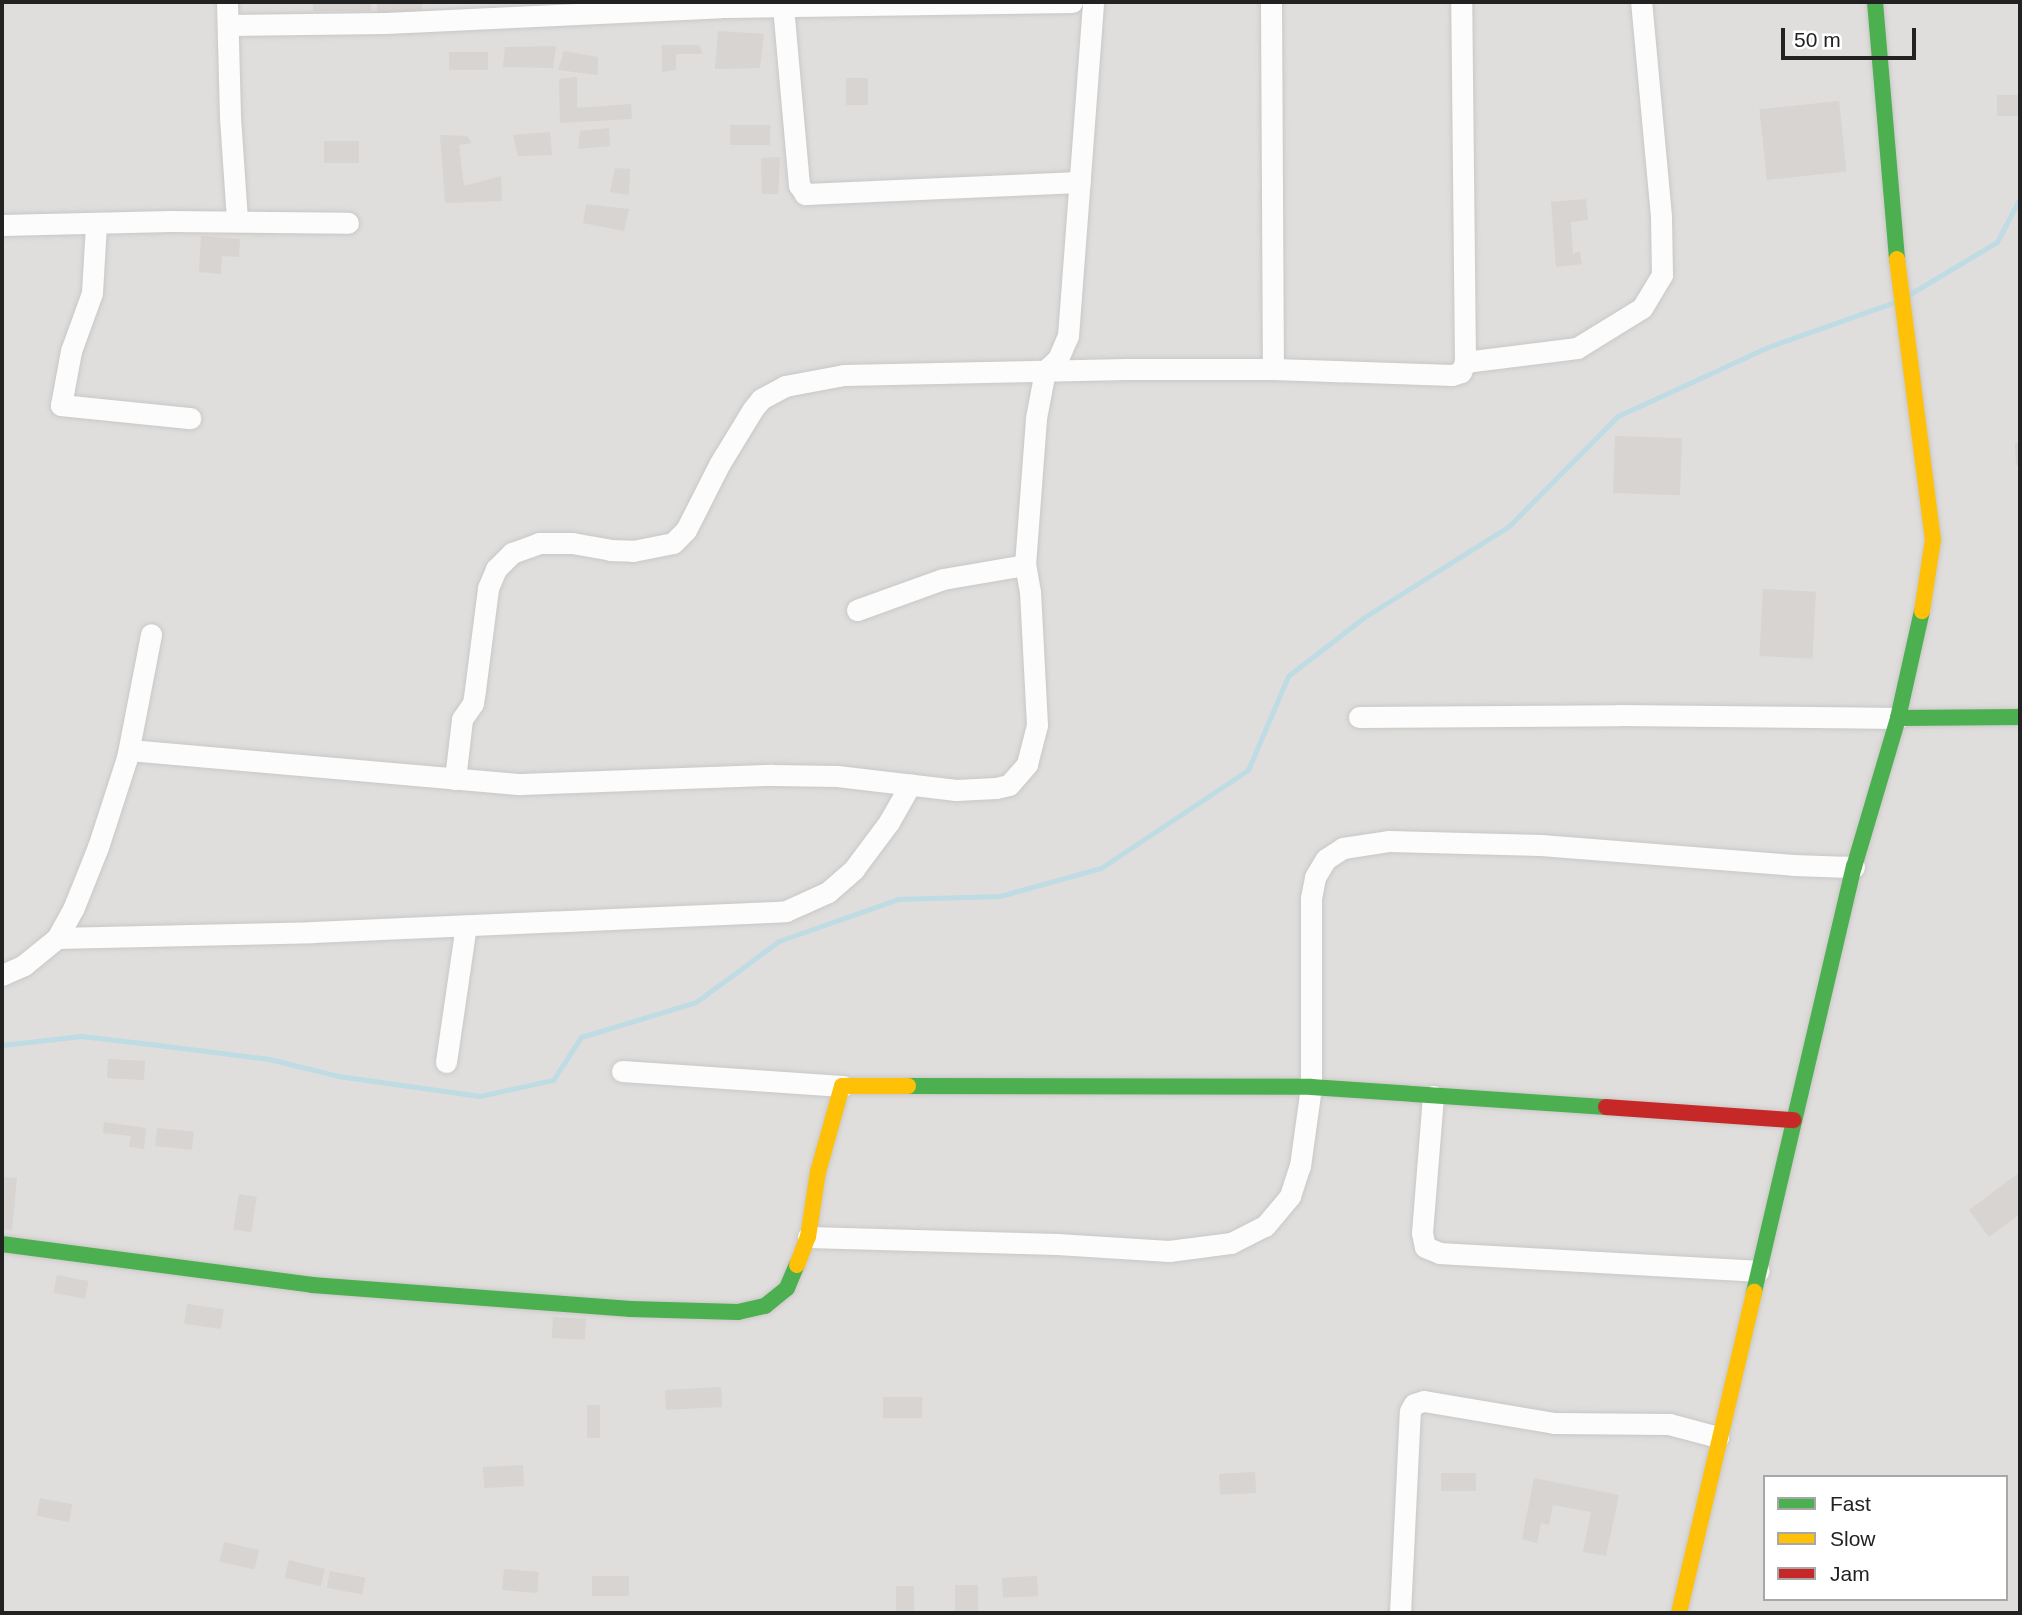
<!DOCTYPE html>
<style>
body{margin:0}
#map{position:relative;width:2022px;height:1615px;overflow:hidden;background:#f0eeeb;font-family:Helvetica,sans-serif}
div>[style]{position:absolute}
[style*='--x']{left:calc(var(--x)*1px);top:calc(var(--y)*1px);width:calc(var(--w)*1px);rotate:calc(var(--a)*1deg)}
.residential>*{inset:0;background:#dfdedc}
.stream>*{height:5px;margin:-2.5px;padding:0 2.5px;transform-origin:2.5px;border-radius:2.5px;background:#bfdbe3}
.building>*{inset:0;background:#d7d4d2;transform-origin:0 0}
.roads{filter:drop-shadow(0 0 2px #c9c8c7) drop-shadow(0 0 2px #c9c8c7)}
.street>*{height:21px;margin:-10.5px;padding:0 10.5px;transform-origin:10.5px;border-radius:10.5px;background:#fdfcfc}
.fast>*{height:16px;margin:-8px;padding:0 8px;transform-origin:8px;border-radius:8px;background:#4caf50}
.slow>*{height:16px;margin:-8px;padding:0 8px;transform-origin:8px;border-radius:8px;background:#ffc107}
.jam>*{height:16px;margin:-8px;padding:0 8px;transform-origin:8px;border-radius:8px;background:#c62828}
span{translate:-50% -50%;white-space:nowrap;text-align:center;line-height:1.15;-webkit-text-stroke:7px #fff;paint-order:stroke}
.frame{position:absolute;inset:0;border:4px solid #222;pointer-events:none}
.legend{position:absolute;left:1763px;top:1475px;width:245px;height:126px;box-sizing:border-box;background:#fff;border:2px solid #a7a7a7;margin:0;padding:9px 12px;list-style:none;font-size:21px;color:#222}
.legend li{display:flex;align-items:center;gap:14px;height:35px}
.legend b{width:35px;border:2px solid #a7a7a7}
.scale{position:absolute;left:1781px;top:28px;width:135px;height:32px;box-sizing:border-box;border:4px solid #222;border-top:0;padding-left:9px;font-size:21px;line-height:24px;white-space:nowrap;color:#222;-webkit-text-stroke:5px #fff;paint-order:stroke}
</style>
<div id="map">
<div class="residential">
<div style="clip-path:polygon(evenodd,2px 2px,2020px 2px,2020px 1613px,2px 1613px,2px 2px,1765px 1477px,2006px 1477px,2006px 1599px,1765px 1599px,1765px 1477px)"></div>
</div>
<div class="stream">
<div style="--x:1910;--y:294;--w:101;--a:-30.9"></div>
<div style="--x:1997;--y:242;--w:50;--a:-62.4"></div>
<div style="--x:2;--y:1045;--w:80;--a:-6.5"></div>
<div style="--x:81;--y:1036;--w:69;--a:6.6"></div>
<div style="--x:150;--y:1044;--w:120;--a:7.2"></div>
<div style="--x:269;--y:1059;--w:71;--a:13.8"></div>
<div style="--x:338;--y:1076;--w:143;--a:8"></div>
<div style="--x:480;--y:1096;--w:75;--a:-12.4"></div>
<div style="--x:553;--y:1080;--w:51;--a:-56.9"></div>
<div style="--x:581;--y:1037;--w:120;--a:-16.9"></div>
<div style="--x:696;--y:1002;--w:103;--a:-36.3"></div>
<div style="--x:779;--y:941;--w:126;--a:-19.4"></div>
<div style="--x:898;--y:899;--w:102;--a:-1.7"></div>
<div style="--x:1000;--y:896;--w:105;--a:-15.5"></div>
<div style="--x:1101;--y:868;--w:177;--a:-33.7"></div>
<div style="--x:1248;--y:770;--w:102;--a:-66.9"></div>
<div style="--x:1288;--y:676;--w:95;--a:-37.7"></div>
<div style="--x:1363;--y:618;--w:173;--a:-32.2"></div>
<div style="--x:1509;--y:526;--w:155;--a:-45.3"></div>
<div style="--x:1618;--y:416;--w:165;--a:-24.7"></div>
<div style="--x:1768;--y:347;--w:132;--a:-19.5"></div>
</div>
<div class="building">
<div style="left:313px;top:2px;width:58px;height:9px"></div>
<div style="left:377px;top:2px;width:45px;height:15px"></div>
<div style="clip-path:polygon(718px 31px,764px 34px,760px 68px,715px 69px)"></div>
<div style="clip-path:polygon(662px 45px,699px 45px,703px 54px,676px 54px,676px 70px,662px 72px)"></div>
<div style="clip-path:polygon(556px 46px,553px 68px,503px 67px,505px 47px)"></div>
<div style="clip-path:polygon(564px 51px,598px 57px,598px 75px,558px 70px)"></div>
<div style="left:488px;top:52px;width:18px;height:39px;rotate:90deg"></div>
<div style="clip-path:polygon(577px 77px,577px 108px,631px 104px,632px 119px,560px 123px,559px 79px)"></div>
<div style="left:846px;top:78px;width:22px;height:27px"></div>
<div style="left:2020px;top:95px;width:21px;height:23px;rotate:90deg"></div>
<div style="left:1839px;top:101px;width:71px;height:80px;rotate:84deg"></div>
<div style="left:730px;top:125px;width:40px;height:20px"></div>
<div style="clip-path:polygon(609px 128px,610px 146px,578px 149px,580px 131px)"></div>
<div style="clip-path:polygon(550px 132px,552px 155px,518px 156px,513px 135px)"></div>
<div style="clip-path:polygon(440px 135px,467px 136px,472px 143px,459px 145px,464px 186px,501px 176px,502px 201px,445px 203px)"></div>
<div style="left:359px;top:141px;width:22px;height:35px;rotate:90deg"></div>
<div style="clip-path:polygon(780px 157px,778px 194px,762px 194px,761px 158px)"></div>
<div style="clip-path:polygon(615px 168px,630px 169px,629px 195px,610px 192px)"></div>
<div style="clip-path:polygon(1586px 199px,1588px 220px,1571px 222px,1573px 253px,1580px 252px,1582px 264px,1556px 267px,1551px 202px)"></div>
<div style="clip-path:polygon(586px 204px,629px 209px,624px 231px,583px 223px)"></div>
<div style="clip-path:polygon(201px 236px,240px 239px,239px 257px,222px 256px,221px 274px,199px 272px)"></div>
<div style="left:1615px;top:436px;width:67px;height:57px;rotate:2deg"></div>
<div style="clip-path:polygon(2015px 443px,2020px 443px,2020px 465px,2016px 465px)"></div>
<div style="left:1763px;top:589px;width:53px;height:67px;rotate:3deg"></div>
<div style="left:108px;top:1059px;width:37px;height:19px;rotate:3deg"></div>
<div style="clip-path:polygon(104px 1122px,146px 1128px,144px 1149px,129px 1147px,131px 1136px,103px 1133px)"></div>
<div style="left:157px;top:1128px;width:37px;height:18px;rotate:6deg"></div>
<div style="clip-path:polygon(2020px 1172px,2020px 1214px,1989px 1237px,1969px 1210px)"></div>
<div style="clip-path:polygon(2px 1177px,17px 1178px,12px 1230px,2px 1229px)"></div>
<div style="left:239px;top:1194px;width:18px;height:36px;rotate:9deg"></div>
<div style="left:57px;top:1275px;width:32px;height:18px;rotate:11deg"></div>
<div style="left:187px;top:1304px;width:37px;height:20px;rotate:8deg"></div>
<div style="left:553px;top:1317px;width:33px;height:21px;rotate:3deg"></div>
<div style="left:721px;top:1387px;width:20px;height:56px;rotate:87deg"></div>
<div style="left:922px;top:1397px;width:21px;height:39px;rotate:90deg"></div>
<div style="left:587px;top:1405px;width:13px;height:33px"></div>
<div style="left:523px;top:1465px;width:21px;height:40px;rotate:87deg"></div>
<div style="left:1255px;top:1472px;width:21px;height:36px;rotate:87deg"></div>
<div style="left:1441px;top:1473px;width:35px;height:18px"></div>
<div style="clip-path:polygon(1534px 1478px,1619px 1495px,1606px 1556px,1583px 1552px,1591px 1512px,1553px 1505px,1549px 1525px,1541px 1523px,1537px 1543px,1522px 1539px)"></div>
<div style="left:40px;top:1498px;width:33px;height:18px;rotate:11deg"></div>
<div style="left:224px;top:1542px;width:36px;height:20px;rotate:13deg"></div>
<div style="left:289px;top:1560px;width:37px;height:18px;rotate:14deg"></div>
<div style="left:504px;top:1569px;width:35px;height:21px;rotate:5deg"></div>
<div style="left:330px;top:1571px;width:36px;height:17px;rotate:11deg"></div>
<div style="left:592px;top:1576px;width:37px;height:20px"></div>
<div style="left:1037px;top:1576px;width:20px;height:35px;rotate:87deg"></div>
<div style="left:955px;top:1585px;width:23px;height:28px"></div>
<div style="left:896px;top:1586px;width:18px;height:27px"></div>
</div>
<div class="roads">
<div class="street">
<div style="--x:227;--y:2;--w:115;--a:88.5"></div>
<div style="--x:230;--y:117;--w:104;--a:86.1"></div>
<div style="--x:1271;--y:2;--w:367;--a:89.7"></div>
<div style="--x:783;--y:6;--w:180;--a:84.9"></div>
<div style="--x:799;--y:185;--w:11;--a:56"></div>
<div style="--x:805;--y:194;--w:275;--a:-2.5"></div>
<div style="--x:228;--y:25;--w:158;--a:-0.7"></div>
<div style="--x:386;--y:23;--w:335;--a:-2.7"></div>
<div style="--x:721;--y:7;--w:351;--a:-0.8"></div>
<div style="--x:2;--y:225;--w:168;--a:-1.4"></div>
<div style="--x:170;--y:221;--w:178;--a:0.6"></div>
<div style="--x:96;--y:225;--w:68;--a:93.4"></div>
<div style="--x:92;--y:293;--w:62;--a:109.9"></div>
<div style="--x:71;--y:351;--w:55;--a:100.5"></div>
<div style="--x:61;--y:405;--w:130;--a:5.8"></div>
<div style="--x:1465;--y:362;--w:113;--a:-7.1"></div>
<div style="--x:1577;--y:348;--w:76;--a:-31.6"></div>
<div style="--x:1642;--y:308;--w:39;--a:-59"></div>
<div style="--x:1662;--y:275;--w:59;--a:-91"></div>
<div style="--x:1661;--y:216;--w:215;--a:-95.3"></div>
<div style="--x:857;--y:610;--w:91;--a:-19.8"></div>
<div style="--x:943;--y:579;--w:83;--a:-9.7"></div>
<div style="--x:1025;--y:565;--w:147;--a:-85.7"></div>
<div style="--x:1036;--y:418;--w:48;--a:-79.2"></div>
<div style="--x:1045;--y:371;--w:18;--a:-43"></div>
<div style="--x:1058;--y:359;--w:25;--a:-67"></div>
<div style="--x:1068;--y:336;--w:335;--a:-85.7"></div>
<div style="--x:1359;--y:717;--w:260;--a:-0.4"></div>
<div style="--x:1619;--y:715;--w:279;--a:0.6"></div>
<div style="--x:129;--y:750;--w:393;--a:5"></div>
<div style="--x:521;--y:784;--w:251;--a:-2.1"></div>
<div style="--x:772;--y:775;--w:65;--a:0.9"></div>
<div style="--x:837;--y:776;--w:120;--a:6.7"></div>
<div style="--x:956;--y:790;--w:40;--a:-2.9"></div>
<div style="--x:996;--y:788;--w:13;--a:-13"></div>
<div style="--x:1009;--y:785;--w:28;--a:-49"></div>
<div style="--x:1027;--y:764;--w:40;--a:-75.6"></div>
<div style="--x:1037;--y:725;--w:133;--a:-93"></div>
<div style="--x:1030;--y:592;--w:27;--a:-100"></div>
<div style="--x:455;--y:779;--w:60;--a:-83.3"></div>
<div style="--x:462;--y:719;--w:19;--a:-55"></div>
<div style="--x:473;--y:703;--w:13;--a:-81"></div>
<div style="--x:475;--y:690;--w:103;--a:-82.7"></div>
<div style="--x:488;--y:588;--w:21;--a:-67"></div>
<div style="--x:496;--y:569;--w:23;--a:-45"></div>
<div style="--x:512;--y:553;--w:29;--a:-20"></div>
<div style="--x:539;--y:543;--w:33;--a:0"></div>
<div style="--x:572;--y:543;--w:39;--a:10"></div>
<div style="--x:610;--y:550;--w:23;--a:2"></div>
<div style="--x:633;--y:551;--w:41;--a:-11.3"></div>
<div style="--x:673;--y:543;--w:18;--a:-45"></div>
<div style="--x:686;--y:530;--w:75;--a:-63.1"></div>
<div style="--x:720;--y:463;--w:63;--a:-58.6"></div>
<div style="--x:753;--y:409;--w:13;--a:-51"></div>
<div style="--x:761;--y:399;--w:27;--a:-28"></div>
<div style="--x:785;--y:386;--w:60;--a:-10.6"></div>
<div style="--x:844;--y:375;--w:283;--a:-1.2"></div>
<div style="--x:1127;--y:369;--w:146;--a:0"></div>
<div style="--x:1273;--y:369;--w:179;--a:1.9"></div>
<div style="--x:1452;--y:375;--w:9;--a:-18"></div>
<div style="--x:1461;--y:372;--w:11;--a:-68"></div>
<div style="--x:1465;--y:362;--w:360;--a:-90.6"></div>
<div style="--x:57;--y:938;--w:256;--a:-1.3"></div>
<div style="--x:313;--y:932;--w:473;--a:-2.5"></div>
<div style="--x:786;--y:911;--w:46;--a:-24.3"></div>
<div style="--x:828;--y:892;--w:35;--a:-41"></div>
<div style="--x:854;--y:869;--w:59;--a:-53.3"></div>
<div style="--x:889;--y:822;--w:43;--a:-60.4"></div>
<div style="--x:2;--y:975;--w:24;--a:-24"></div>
<div style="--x:24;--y:965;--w:43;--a:-39.3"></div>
<div style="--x:57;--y:938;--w:35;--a:-61"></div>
<div style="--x:74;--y:907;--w:65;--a:-68.2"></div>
<div style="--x:98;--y:847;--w:94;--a:-72"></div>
<div style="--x:127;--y:758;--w:126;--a:-79"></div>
<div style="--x:446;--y:1062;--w:138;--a:-81.7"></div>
<div style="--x:622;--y:1071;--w:221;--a:3.9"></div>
<div style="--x:1433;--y:1096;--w:137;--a:94.6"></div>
<div style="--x:1422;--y:1233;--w:14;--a:78"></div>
<div style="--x:1425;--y:1247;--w:16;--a:22"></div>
<div style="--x:1440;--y:1253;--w:319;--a:3.2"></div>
<div style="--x:808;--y:1237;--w:249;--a:1.6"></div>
<div style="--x:1057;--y:1244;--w:112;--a:3.6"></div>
<div style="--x:1169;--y:1251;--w:63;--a:-7.4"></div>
<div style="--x:1231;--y:1243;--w:38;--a:-27"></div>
<div style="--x:1265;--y:1226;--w:39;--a:-50"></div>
<div style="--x:1290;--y:1196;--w:32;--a:-72"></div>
<div style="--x:1300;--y:1166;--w:80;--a:-82.1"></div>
<div style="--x:1311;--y:1087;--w:189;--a:-90"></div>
<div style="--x:1311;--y:898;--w:21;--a:-79"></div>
<div style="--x:1315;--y:877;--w:21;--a:-59"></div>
<div style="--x:1326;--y:859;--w:20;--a:-33"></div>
<div style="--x:1343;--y:848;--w:47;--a:-8.7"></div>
<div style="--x:1389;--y:841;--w:152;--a:1.5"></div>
<div style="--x:1541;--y:845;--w:253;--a:4.5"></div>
<div style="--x:1793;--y:865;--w:61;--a:1.9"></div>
<div style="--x:1400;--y:1613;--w:202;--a:-87.2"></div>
<div style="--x:1410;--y:1411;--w:8;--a:-60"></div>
<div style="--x:1414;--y:1404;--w:10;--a:-17"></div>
<div style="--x:1424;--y:1401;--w:132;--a:9.6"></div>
<div style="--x:1554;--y:1423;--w:115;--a:0.5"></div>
<div style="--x:1669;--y:1424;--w:51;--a:14.9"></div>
</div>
<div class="fast">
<div style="--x:1875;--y:2;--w:258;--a:85.1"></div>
<div style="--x:1898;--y:718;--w:122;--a:-0.5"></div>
<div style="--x:908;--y:1086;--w:403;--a:0.1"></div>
<div style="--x:1311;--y:1087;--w:296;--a:3.9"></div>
<div style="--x:2;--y:1244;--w:313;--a:7.5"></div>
<div style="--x:312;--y:1285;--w:320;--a:4.3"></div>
<div style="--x:631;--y:1309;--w:107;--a:1.6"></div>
<div style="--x:738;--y:1312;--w:28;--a:-13"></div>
<div style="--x:765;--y:1306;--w:28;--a:-39"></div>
<div style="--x:787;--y:1288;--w:25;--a:-67"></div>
<div style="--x:1754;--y:1292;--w:437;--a:-76.8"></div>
<div style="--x:1854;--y:867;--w:155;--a:-73.5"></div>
<div style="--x:1898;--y:718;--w:110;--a:-77.4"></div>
</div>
<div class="slow">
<div style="--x:1897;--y:259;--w:283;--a:82.7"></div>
<div style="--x:1933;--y:540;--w:72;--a:98.8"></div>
<div style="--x:797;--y:1265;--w:30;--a:-69"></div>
<div style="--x:808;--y:1237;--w:66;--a:-81.3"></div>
<div style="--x:818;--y:1172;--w:89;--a:-74.4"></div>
<div style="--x:842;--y:1086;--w:66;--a:0"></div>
<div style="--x:1679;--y:1613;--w:330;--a:-76.8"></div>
</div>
<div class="jam">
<div style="--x:1606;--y:1107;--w:188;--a:4"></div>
</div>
</div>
<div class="frame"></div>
<ul class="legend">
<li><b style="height:9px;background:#4caf50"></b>Fast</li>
<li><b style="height:9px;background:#ffc107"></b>Slow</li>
<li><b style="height:9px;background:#c62828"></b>Jam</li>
</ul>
<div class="scale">50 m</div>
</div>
